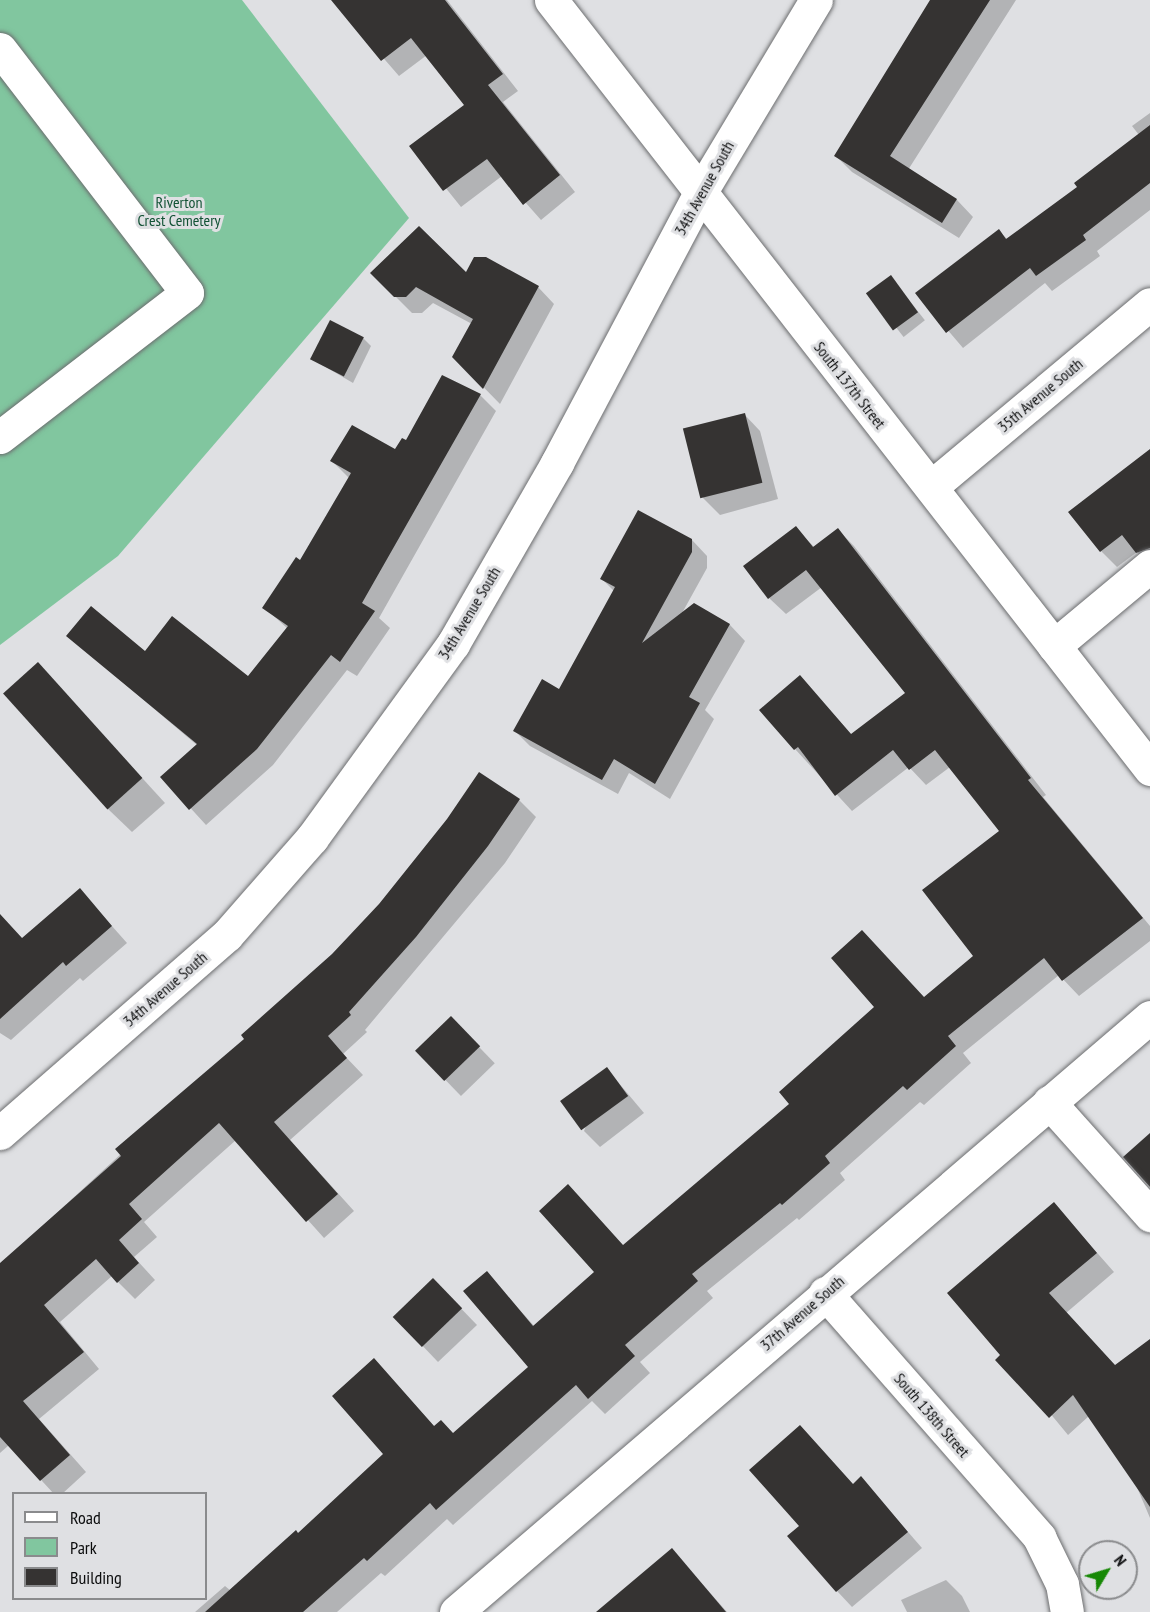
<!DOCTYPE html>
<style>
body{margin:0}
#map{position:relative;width:1150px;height:1612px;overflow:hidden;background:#dfe0e3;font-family:"PT Sans Narrow",sans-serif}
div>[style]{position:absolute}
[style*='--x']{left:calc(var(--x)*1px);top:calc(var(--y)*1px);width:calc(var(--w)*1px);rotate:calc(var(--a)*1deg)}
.green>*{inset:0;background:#81c69f}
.shadow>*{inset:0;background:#0003;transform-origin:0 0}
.building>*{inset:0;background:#353332;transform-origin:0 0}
.roads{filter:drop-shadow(0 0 2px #6c6d6f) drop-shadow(0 0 2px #6c6d6f)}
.minor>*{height:33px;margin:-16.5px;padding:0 16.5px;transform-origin:16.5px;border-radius:16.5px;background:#fff}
span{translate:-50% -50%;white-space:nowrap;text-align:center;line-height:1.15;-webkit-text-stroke:6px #dfe0e3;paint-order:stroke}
.street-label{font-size:16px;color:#0b0c0d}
.park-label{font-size:16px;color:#125235}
.legend{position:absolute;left:12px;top:1492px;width:195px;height:108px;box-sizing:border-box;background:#dfe0e3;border:2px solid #8a8b8d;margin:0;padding:8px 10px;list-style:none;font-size:18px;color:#0b0c0d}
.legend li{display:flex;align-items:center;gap:12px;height:30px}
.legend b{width:30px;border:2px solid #8a8b8d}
.north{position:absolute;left:1078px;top:1540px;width:60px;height:60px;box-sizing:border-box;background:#dfe0e3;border:2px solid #8a8b8d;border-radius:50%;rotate:52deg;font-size:16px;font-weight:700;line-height:24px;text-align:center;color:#0b0c0d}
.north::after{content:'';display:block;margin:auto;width:21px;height:27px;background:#178805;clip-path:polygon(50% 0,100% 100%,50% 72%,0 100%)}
</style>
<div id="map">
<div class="green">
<div style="clip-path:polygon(0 0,242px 0,409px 218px,118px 556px,0 645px)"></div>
</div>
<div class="shadow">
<div style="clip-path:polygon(333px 0,447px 0,518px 91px,503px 102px,575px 192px,541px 220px,502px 176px,461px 207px,412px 146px,466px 105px,427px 55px,399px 76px)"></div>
<div style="clip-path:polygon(932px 0,1016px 0,908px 170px,957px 200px,973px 217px,959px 238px,852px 172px,836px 156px)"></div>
<div style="clip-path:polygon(1150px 113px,1150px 210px,1097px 251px,1100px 256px,1052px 291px,1045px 283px,963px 348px,917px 294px,999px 231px,1008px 240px,1079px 188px,1139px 135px,1132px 126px)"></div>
<div style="clip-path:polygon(372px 273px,466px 275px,538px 287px,554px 304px,500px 404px,454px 357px,472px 324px,433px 303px,422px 313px,412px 313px)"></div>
<div style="left:891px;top:277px;width:55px;height:27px;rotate:52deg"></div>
<div style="clip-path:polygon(363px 338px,371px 346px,353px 383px,312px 359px)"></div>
<div style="clip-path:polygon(443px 377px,480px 395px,496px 411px,379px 618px,390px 628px,357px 676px,347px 670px,273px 765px,206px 825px,163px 778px,198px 746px,68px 636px,248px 678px,288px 629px,264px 607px,300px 562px,349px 478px,332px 461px,396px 451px,407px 443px)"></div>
<div style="clip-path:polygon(744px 414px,760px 431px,778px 499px,720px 515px,703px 498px)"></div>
<div style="clip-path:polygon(1150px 476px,1150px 565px,1137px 552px,1117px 567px,1101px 551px)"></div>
<div style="clip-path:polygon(796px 528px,815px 548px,838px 530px,854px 546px,1046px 795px,1043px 797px,1150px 926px,1150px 941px,1079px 996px,1059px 975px,963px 1053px,971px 1063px,924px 1105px,920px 1102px,840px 1173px,845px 1180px,799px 1220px,797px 1218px,707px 1291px,713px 1298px,640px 1362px,650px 1373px,605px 1414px,592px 1401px,453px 1525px,447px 1519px,385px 1576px,381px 1573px,337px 1612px,195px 1612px,225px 1586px,231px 1591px,299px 1535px,385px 1454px,374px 1360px,435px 1427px,453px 1435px,530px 1367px,487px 1273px,535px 1327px,624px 1247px,975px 956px,1001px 831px,950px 767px,926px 785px,909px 767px,852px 811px,795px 749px,800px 677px,852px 735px,908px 693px,822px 587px,786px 614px,769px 598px)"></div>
<div style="clip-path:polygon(692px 540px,707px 556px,707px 568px,681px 615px,694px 605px,730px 625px,745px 641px,705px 710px,714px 719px,670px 799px,629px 773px,618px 794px,530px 746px,515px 731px,560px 691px,614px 591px,602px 579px)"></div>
<div style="clip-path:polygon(38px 664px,165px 803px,132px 832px,108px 809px)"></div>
<div style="clip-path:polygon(519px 800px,536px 817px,505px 863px,365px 1030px,367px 1032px,343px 1054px,363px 1075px,290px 1140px,354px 1211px,324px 1238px,236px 1140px,144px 1222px,157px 1237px,134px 1257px,155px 1280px,135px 1299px,112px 1276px,60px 1322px,99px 1369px,39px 1419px,86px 1472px,62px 1494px,54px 1494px,9px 1445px,0 1453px,0 1265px,246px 1039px)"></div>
<div style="clip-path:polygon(80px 890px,127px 943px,83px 981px,80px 978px,11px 1040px,0 1033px,0 920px,23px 939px)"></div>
<div style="left:451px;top:1018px;width:63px;height:47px;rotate:46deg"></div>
<div style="clip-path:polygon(607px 1069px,644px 1113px,600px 1147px,584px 1131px)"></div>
<div style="clip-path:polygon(1054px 1204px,1114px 1272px,1066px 1313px,1115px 1366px,1150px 1341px,1150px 1518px,1136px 1485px,1089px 1416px,1068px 1435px,1002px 1355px)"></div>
<div style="clip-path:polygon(449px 1296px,477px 1325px,438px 1362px,394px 1316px)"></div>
<div style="clip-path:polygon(861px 1478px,922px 1548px,852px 1607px,837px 1591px,853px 1485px)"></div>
<div style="clip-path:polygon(672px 1550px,727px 1612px,598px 1612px)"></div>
<div style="clip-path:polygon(946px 1580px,962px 1596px,970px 1612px,907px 1612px,901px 1600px)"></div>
</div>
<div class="building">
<div style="clip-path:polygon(331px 0,445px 0,503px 74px,488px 85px,560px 175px,523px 205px,487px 159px,443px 191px,409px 146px,464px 105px,411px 38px,381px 61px)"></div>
<div style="clip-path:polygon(930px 0,990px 0,890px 156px,957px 199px,942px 223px,834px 156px)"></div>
<div style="clip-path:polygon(1150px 125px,1150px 183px,1083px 235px,1086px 240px,1036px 276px,1030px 268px,946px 333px,915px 293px,999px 229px,1006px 239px,1077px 187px,1074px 183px)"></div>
<div style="clip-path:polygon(419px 226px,466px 272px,474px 257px,486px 257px,539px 286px,483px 389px,452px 357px,473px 319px,416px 287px,406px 297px,394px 297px,370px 273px)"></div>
<div style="left:891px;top:275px;width:46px;height:31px;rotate:54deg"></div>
<div style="left:330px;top:320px;width:38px;height:44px;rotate:27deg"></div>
<div style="clip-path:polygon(442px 375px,481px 394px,362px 603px,375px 611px,340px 662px,331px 655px,257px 749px,189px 810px,160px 777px,197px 744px,66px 636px,91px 606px,145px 651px,172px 616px,248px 676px,288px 626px,262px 608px,296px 557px,300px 560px,351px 473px,330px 461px,352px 425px,395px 449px,402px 438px,406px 440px)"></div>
<div style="left:745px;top:413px;width:72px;height:64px;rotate:76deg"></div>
<div style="clip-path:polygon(1150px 449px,1150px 548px,1136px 553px,1122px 535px,1100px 552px,1068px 512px)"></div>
<div style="clip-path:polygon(638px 510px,692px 539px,692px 552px,642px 643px,694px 603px,730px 624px,689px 697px,700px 703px,655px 784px,614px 759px,602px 780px,513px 731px,542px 679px,559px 689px,615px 587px,600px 579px)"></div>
<div style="clip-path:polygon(796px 526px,813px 547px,838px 528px,1031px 778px,1028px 780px,1143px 918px,1062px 981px,1044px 958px,948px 1036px,956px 1046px,907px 1090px,903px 1086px,825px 1156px,830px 1163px,782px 1205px,780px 1203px,692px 1274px,698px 1281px,625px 1345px,635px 1356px,588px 1399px,576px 1385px,436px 1510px,430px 1503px,367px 1561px,364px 1558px,303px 1612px,205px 1612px,296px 1530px,298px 1533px,383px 1454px,332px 1396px,374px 1358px,434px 1426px,441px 1420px,453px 1433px,528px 1367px,463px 1291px,487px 1271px,533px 1326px,594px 1272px,539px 1211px,568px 1184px,623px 1245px,789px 1104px,779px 1092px,874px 1007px,831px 958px,862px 930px,924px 997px,973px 956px,922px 890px,999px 831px,935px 750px,909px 770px,893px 750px,835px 796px,798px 747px,794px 750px,759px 710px,800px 675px,851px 734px,905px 693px,806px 570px,768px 599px,743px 566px)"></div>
<div style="left:38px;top:662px;width:156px;height:47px;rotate:48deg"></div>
<div style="clip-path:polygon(479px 772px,520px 799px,488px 846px,416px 937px,349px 1012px,351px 1015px,328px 1036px,347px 1058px,274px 1122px,338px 1194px,306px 1222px,219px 1123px,129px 1204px,142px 1219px,119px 1240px,139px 1263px,117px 1283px,96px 1259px,44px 1305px,84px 1352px,23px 1401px,70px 1455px,40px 1481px,0 1437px,0 1263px,121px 1156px,115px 1149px,244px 1039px,241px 1035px,332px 954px,379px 904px,447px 819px)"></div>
<div style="clip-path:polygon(80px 888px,112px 926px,66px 966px,63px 962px,0 1019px,0 914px,22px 938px)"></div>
<div style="left:451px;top:1016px;width:42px;height:50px;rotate:46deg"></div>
<div style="left:607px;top:1067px;width:36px;height:58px;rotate:54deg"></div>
<div style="clip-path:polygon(1150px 1133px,1150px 1187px,1123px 1157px)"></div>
<div style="clip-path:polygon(1054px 1202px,1097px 1253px,1049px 1293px,1115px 1365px,1150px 1339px,1150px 1507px,1073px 1395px,1049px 1418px,995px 1360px,1000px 1355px,947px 1293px)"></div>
<div style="left:433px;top:1278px;width:42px;height:56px;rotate:46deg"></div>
<div style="clip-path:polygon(800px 1425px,853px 1484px,861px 1476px,908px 1532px,836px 1592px,787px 1536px,799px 1526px,749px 1470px)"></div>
<div style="clip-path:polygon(672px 1548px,726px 1612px,596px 1612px)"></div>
</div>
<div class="roads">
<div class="minor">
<div style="--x:551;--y:0;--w:975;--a:52.08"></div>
<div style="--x:0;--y:49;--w:307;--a:52.5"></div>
<div style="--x:187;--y:293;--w:236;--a:142.4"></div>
<div style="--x:931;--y:487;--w:285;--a:-39.9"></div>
<div style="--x:1054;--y:646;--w:125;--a:-39.8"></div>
<div style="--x:1049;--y:1102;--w:152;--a:48.2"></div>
<div style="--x:0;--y:1133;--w:301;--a:-41.1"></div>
<div style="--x:227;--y:935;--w:129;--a:-48.8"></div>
<div style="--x:312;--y:838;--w:240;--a:-54"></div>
<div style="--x:453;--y:644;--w:209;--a:-60.1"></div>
<div style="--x:557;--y:463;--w:306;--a:-62.1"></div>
<div style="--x:700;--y:193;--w:225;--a:-59"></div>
<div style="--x:825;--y:1293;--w:325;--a:48.7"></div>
<div style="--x:1039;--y:1537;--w:52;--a:63.9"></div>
<div style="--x:1062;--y:1584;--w:28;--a:80"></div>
<div style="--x:456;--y:1612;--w:914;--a:-40.61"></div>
</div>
</div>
<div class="street-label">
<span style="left:704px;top:188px;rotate:-61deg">34th Avenue South</span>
<span style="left:850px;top:385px;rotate:52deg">South 137th Street</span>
<span style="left:1040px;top:395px;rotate:-40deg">35th Avenue South</span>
<span style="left:469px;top:613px;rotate:-59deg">34th Avenue South</span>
<span style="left:165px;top:989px;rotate:-41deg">34th Avenue South</span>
<span style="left:802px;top:1313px;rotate:-41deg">37th Avenue South</span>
<span style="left:932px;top:1415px;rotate:49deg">South 138th Street</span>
</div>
<div class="park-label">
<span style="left:179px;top:211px">Riverton<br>Crest Cemetery</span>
</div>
<ul class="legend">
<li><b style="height:8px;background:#fff"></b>Road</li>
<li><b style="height:16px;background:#81c69f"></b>Park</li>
<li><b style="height:16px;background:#353332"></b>Building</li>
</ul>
<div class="north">N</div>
</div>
